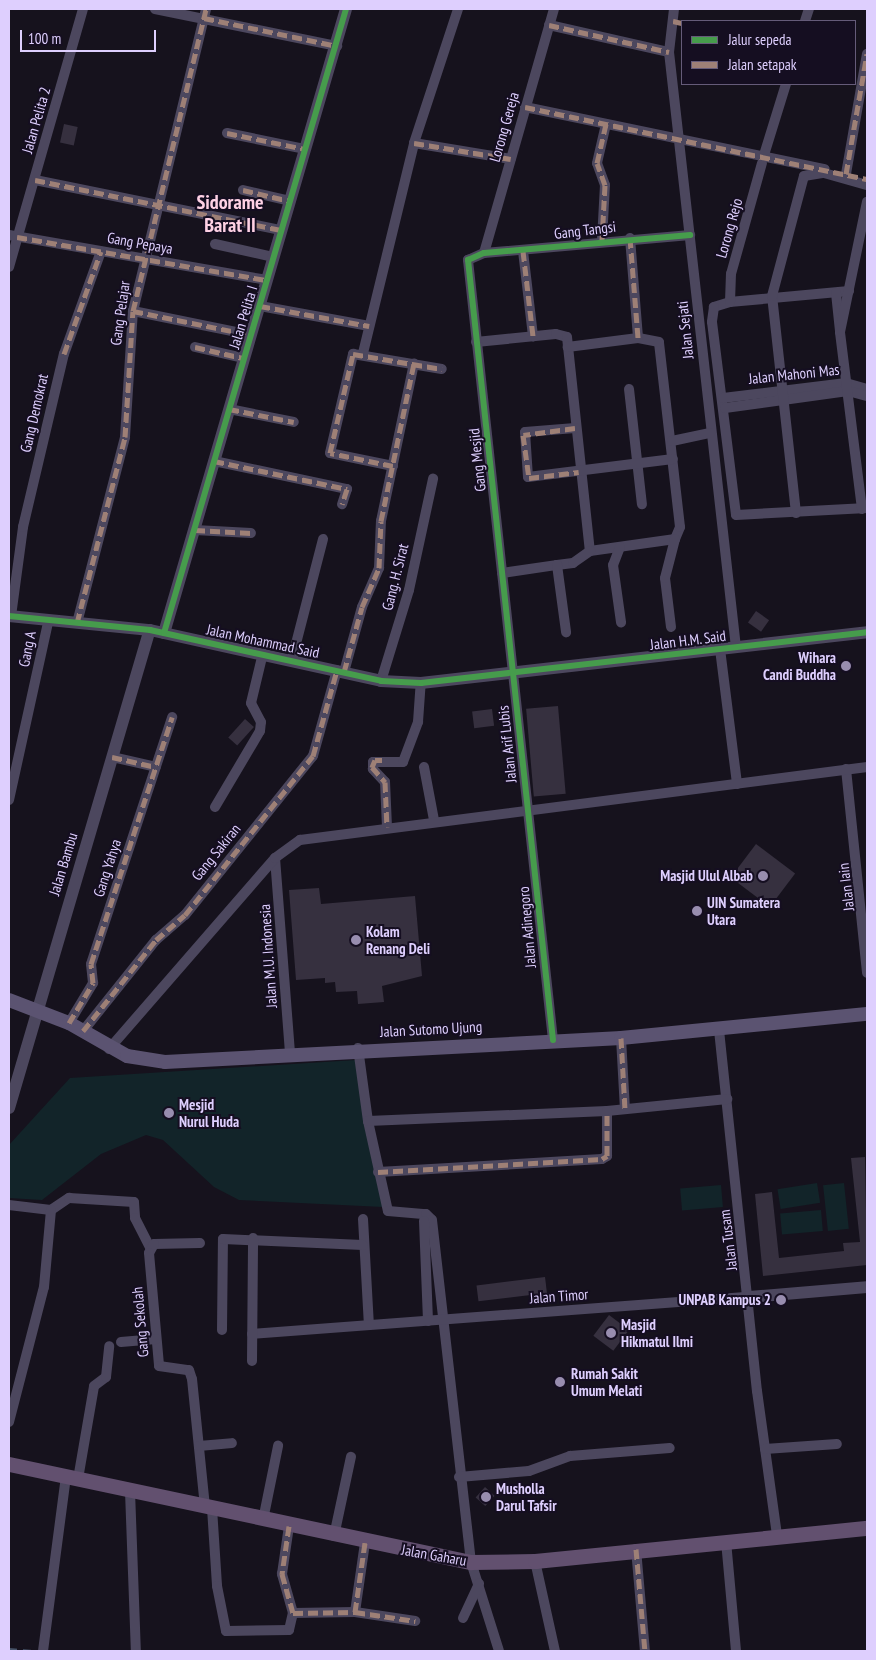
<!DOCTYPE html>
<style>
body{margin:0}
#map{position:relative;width:876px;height:1660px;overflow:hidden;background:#16121d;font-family:"PT Sans Narrow",sans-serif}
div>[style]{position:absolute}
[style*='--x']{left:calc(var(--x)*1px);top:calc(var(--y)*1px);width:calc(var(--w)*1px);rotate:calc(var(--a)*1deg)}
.green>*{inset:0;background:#122429;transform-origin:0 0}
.building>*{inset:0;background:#36303f;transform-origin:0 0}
.minor>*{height:10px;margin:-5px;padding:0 5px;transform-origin:5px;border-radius:5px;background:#4c475e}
.tertiary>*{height:12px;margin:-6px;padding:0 6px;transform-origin:6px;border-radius:6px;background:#4c475e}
.secondary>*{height:14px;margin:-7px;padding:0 7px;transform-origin:7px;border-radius:7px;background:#5b5371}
.primary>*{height:15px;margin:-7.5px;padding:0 7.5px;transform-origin:7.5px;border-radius:7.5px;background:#62506f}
.rail>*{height:2.5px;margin-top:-1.25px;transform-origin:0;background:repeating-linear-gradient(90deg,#465368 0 8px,transparent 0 14px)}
.quiet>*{height:5px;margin-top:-2.5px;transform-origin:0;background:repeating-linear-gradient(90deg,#9e8076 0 10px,transparent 0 15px)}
.cycleway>*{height:6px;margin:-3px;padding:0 3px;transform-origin:3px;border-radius:3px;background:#469c4c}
.dots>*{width:14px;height:14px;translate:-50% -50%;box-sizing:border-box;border:2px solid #150e21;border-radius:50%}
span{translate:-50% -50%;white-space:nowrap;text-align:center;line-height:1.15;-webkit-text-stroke:4px #150e21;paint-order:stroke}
.street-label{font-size:15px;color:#decffe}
.poi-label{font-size:15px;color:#decffe;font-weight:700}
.right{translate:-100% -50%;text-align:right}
.left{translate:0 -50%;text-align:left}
.district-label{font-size:20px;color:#fed1e4;font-weight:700}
.frame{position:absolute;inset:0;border:10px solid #decffe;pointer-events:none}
.legend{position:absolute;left:681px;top:20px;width:175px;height:65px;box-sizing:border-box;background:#150e21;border:1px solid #655b79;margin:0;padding:6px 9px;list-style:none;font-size:15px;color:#decffe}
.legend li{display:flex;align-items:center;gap:10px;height:25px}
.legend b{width:25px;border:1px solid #655b79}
.scale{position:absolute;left:20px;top:30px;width:136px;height:22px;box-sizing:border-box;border:2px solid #decffe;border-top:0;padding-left:6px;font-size:15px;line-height:18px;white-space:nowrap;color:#decffe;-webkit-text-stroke:4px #150e21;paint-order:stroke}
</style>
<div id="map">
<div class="green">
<div style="clip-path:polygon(356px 1060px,383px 1207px,239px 1200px,214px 1187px,163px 1140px,146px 1135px,101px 1154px,42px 1200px,9px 1198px,9px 1145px,70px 1078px)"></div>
<div style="left:817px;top:1183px;width:20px;height:40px;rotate:81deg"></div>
<div style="left:844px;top:1183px;width:46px;height:21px;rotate:84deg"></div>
<div style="left:721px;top:1185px;width:22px;height:41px;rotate:85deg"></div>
<div style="left:821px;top:1210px;width:21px;height:41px;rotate:85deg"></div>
</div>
<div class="building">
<div style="left:64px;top:124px;width:14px;height:19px;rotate:12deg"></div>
<div style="left:756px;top:611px;width:16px;height:14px;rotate:35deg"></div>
<div style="left:558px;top:706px;width:88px;height:32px;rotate:85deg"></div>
<div style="left:492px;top:709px;width:17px;height:20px;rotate:83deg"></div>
<div style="left:245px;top:719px;width:12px;height:25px;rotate:42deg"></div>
<div style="left:756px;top:844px;width:49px;height:42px;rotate:37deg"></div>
<div style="clip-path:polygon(319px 888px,321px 904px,415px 896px,422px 976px,382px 986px,384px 1002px,358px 1004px,357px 991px,336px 992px,335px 982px,325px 983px,325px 978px,296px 980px,289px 890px)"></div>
<div style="clip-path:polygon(865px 1157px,867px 1265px,763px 1276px,755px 1194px,772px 1192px,779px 1258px,844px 1251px,843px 1243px,860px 1242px,851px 1158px)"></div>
<div style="left:545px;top:1277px;width:16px;height:69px;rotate:83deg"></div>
<div style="left:609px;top:1315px;width:25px;height:26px;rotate:37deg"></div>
<div style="left:485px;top:1487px;width:13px;height:14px;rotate:42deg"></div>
</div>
<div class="minor">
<div style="--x:155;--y:9;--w:186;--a:11.5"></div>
<div style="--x:674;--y:9;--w:43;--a:96.6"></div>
<div style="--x:669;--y:52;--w:599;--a:83.58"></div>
<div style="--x:805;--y:21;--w:13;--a:-72"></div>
<div style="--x:549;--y:25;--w:123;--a:12.7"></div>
<div style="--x:525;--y:107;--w:306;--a:11.7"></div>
<div style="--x:227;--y:133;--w:80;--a:11.6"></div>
<div style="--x:414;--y:143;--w:98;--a:9.4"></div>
<div style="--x:764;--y:155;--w:74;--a:-72.8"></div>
<div style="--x:846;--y:174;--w:122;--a:-80.1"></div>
<div style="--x:35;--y:180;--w:251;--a:11.5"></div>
<div style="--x:243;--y:190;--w:48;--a:13.2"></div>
<div style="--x:9;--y:235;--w:262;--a:9.9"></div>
<div style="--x:630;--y:238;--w:100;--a:85.4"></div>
<div style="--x:602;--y:240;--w:55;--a:-86.9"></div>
<div style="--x:605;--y:185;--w:23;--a:-110"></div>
<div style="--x:597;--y:163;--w:40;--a:-77"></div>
<div style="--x:215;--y:244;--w:59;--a:12.6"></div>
<div style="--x:523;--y:251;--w:86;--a:83.3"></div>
<div style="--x:484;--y:253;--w:254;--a:-74"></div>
<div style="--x:9;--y:267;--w:268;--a:-74"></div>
<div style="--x:849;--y:291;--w:120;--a:174.7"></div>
<div style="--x:730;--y:302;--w:17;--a:163"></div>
<div style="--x:714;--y:307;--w:15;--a:98"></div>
<div style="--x:712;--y:322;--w:194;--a:82.9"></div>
<div style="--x:736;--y:515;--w:131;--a:-3.1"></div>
<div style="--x:836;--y:293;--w:38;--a:84"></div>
<div style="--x:730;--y:302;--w:28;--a:-88"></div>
<div style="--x:731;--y:274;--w:115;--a:-74.4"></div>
<div style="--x:260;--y:306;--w:111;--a:10.4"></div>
<div style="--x:133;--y:311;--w:120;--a:11.5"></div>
<div style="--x:476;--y:342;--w:80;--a:-5.7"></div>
<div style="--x:556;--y:334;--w:11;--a:15"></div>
<div style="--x:567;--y:337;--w:215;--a:83.9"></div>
<div style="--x:590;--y:551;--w:86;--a:-8"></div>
<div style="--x:675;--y:539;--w:13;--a:-67"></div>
<div style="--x:680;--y:527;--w:186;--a:-96.5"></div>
<div style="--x:659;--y:342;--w:21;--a:-169"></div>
<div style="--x:638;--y:338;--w:71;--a:172.7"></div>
<div style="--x:195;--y:347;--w:49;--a:12.9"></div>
<div style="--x:363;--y:353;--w:216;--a:-76.3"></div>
<div style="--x:414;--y:143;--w:141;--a:-71.8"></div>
<div style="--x:629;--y:389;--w:116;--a:83.6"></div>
<div style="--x:723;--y:398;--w:124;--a:-7"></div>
<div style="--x:846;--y:383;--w:22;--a:16"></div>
<div style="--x:725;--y:408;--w:124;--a:-7.9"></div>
<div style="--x:848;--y:391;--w:20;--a:15"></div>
<div style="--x:229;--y:409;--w:66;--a:11.3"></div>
<div style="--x:575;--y:428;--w:50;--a:175.4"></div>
<div style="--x:525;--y:432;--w:45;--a:86.2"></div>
<div style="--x:528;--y:477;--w:146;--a:-7.1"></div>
<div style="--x:672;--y:441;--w:39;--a:-12"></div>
<div style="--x:214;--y:461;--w:136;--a:11.9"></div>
<div style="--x:347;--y:489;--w:16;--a:108"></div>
<div style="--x:393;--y:466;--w:64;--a:-168.3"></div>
<div style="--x:330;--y:453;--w:102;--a:-76.9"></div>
<div style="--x:353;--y:354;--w:90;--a:9.6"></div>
<div style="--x:862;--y:509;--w:178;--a:-97.1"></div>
<div style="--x:840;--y:332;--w:133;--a:-78.3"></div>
<div style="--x:796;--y:513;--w:218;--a:-96.3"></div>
<div style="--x:772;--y:296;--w:124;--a:-75.1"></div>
<div style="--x:804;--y:176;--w:20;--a:-9"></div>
<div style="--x:824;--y:173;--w:45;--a:15.6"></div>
<div style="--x:195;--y:530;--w:56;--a:3.1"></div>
<div style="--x:620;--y:547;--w:19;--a:111"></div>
<div style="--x:613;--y:565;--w:58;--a:82"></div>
<div style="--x:557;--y:565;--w:16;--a:-7"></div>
<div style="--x:573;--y:563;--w:21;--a:-35"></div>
<div style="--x:502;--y:573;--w:56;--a:-8.3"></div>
<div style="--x:557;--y:565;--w:68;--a:82.3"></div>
<div style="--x:11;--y:616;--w:90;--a:-82.3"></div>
<div style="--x:23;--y:527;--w:178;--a:-76.7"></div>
<div style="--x:64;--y:354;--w:109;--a:-70.2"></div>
<div style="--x:77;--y:623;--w:192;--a:-75.5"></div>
<div style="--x:125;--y:437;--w:126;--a:-86.4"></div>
<div style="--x:133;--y:311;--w:311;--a:-76.4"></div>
<div style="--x:671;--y:627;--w:49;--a:-97"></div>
<div style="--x:665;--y:578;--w:40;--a:-75.6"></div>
<div style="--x:720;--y:649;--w:136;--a:82.8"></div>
<div style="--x:292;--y:659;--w:124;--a:-75.5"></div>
<div style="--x:344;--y:672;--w:67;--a:-74.5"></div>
<div style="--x:362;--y:607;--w:43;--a:-66.4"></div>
<div style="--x:379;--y:568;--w:47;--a:-87.6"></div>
<div style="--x:381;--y:521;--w:161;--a:-78.2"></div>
<div style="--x:381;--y:681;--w:95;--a:-72.9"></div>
<div style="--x:409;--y:590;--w:114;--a:-77.8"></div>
<div style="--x:112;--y:757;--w:45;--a:12.8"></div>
<div style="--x:424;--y:767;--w:54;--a:79.3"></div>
<div style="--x:846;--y:769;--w:205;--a:84.1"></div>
<div style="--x:9;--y:800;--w:182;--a:-77.6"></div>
<div style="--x:215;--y:807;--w:88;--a:-59.4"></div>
<div style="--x:260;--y:731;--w:9;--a:-84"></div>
<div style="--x:261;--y:722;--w:21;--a:-118"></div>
<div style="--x:251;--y:703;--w:51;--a:-76.5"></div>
<div style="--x:387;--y:827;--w:45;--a:-92.5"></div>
<div style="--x:385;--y:782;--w:18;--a:-133"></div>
<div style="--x:373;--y:769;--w:7;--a:-90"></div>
<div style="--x:373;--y:762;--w:30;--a:0"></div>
<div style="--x:403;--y:762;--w:43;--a:-69.4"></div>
<div style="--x:418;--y:722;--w:39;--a:-86"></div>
<div style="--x:275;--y:858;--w:195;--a:85.6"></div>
<div style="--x:69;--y:1023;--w:47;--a:-59"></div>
<div style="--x:93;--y:983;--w:19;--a:-96"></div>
<div style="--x:91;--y:964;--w:260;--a:-71.8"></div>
<div style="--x:719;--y:1030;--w:363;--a:84"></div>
<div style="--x:757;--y:1391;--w:146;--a:82.1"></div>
<div style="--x:83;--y:1031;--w:117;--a:-51.3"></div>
<div style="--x:156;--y:940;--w:38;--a:-41"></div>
<div style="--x:185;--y:915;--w:204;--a:-51.2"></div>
<div style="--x:313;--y:756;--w:89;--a:-74.4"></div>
<div style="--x:621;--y:1038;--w:71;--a:86.8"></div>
<div style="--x:553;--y:1040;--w:785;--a:-96.22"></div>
<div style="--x:468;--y:260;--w:17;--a:-24"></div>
<div style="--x:484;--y:253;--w:207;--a:-5"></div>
<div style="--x:358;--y:1048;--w:74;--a:82.2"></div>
<div style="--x:368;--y:1121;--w:92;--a:77.5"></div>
<div style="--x:388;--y:1211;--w:38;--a:5"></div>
<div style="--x:426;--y:1214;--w:8;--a:45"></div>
<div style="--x:432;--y:1220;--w:344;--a:83.5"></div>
<div style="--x:471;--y:1562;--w:93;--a:72.5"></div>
<div style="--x:109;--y:1049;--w:253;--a:-49"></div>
<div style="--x:275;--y:858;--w:31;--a:-36"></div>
<div style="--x:300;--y:840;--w:572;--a:-7.34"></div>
<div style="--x:368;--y:1121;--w:239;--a:-2.4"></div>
<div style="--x:607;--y:1111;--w:121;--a:-5.7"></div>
<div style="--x:378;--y:1172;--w:224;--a:-3.3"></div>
<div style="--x:602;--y:1159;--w:6;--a:-31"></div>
<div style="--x:607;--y:1156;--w:45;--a:-90"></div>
<div style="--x:9;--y:1205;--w:42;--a:6.8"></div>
<div style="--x:51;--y:1210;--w:22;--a:-34"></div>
<div style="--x:69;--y:1198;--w:65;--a:3.5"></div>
<div style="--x:134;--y:1202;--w:16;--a:86"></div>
<div style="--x:135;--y:1218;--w:34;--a:63"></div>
<div style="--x:363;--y:1219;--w:106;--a:86.8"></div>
<div style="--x:424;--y:1221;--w:100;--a:87.7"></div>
<div style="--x:200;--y:1243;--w:46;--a:178.8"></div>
<div style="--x:154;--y:1244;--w:10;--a:119"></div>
<div style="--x:149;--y:1253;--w:113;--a:84.9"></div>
<div style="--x:159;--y:1366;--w:30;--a:8"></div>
<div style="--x:189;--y:1370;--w:9;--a:72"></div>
<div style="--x:192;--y:1379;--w:128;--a:84.2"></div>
<div style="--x:222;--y:1330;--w:91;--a:-89.4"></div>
<div style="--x:223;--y:1239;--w:140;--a:2.5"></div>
<div style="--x:252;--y:1334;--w:498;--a:-4.3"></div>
<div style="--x:121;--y:1342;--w:35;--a:-5"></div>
<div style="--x:252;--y:1361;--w:123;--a:-89.5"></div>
<div style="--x:9;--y:1422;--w:139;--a:-75.5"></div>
<div style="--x:44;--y:1287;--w:77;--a:-84.8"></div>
<div style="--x:199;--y:1446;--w:33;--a:-5"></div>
<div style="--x:765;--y:1449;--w:72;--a:-4"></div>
<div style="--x:459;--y:1477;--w:70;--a:-4.9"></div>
<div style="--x:529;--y:1471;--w:44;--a:-20.1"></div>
<div style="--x:570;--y:1456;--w:100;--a:-4.6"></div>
<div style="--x:78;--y:1479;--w:94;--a:-80.2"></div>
<div style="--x:94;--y:1386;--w:15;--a:-37"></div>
<div style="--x:106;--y:1377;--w:31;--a:-84"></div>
<div style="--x:130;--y:1491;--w:160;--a:87.9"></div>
<div style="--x:212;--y:1508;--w:78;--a:86.3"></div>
<div style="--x:217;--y:1586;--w:46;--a:78.7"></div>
<div style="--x:226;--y:1631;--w:63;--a:-0.9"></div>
<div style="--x:289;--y:1630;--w:17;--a:-77"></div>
<div style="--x:293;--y:1613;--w:41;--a:-105.8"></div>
<div style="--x:282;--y:1574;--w:49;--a:-81.7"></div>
<div style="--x:263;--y:1520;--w:76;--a:-78.5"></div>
<div style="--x:334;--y:1536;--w:81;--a:-77.9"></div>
<div style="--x:726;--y:1541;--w:110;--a:84.8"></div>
<div style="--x:636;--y:1549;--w:102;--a:85"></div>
<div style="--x:535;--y:1561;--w:92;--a:77.5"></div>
<div style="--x:355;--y:1612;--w:70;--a:-81.8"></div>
<div style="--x:293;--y:1613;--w:62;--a:-0.9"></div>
<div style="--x:355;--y:1612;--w:61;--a:8.5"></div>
<div style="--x:463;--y:1618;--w:38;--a:-65"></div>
<div style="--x:43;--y:1651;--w:176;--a:-82.5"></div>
</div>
<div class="tertiary">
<div style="--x:9;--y:616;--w:142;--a:5.7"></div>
<div style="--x:150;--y:630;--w:237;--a:12.4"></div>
<div style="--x:381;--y:681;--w:40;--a:2.9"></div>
<div style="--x:421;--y:683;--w:449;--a:-6.5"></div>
<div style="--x:164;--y:633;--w:650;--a:-73.74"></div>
<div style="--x:9;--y:1108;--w:498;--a:-73.6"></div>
<div style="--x:749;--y:1297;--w:118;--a:-4.8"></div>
</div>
<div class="secondary">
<div style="--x:9;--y:1000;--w:64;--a:21"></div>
<div style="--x:69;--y:1023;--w:67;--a:29.6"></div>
<div style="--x:127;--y:1056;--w:38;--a:9"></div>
<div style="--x:165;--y:1062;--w:457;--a:-3"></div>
<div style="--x:621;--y:1038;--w:247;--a:-5.6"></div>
</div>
<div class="primary">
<div style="--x:9;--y:1464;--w:472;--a:12"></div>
<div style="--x:471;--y:1562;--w:64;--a:-0.9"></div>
<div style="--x:535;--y:1561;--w:334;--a:-5.7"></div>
</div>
<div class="rail">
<div style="--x:9;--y:1649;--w:24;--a:5"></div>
</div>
<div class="quiet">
<div style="--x:204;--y:18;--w:136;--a:11.9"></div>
<div style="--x:673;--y:21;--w:9;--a:13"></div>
<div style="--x:549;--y:25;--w:123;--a:12.7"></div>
<div style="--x:525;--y:107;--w:349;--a:11.9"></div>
<div style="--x:227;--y:133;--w:80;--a:11.6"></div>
<div style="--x:414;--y:143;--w:98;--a:9.4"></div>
<div style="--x:846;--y:174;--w:122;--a:-80.1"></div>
<div style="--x:35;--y:180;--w:251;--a:11.5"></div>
<div style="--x:243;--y:190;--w:48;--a:13.2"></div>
<div style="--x:17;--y:237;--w:254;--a:9.8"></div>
<div style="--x:630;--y:238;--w:100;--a:85.4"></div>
<div style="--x:602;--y:240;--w:55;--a:-86.9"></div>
<div style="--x:605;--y:185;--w:23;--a:-110"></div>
<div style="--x:597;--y:163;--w:40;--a:-77"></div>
<div style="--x:523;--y:251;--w:86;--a:83.3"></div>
<div style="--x:260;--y:306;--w:111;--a:10.4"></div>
<div style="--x:133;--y:311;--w:120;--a:11.5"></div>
<div style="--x:195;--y:347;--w:49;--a:12.9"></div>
<div style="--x:64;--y:354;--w:109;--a:-70.2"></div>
<div style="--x:229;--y:409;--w:66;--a:11.3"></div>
<div style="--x:575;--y:428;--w:52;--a:172.3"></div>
<div style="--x:523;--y:435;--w:43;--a:82.1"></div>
<div style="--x:529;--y:478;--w:50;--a:-6.8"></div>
<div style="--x:214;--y:461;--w:136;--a:11.9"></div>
<div style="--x:347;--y:489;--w:16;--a:108"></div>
<div style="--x:393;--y:466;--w:64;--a:-168.3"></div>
<div style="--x:330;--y:453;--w:102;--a:-76.9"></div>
<div style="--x:353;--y:354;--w:90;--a:9.6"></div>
<div style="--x:195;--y:530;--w:56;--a:3.1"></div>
<div style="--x:77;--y:623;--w:192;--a:-75.5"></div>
<div style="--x:125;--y:437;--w:126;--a:-86.4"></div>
<div style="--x:133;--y:311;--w:311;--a:-76.4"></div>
<div style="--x:344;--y:672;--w:67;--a:-74.5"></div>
<div style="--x:362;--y:607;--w:43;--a:-66.4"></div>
<div style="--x:379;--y:568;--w:47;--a:-87.6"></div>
<div style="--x:381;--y:521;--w:161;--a:-78.2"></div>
<div style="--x:112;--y:757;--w:45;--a:12.8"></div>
<div style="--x:382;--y:760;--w:7;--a:180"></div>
<div style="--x:375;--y:760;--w:8;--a:113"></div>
<div style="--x:372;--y:767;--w:20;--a:49"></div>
<div style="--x:385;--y:782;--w:45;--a:87.5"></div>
<div style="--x:69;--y:1023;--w:47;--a:-59"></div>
<div style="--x:93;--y:983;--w:19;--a:-96"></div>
<div style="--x:91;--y:964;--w:260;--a:-71.8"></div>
<div style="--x:83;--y:1031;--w:117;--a:-51.3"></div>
<div style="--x:156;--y:940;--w:38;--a:-41"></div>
<div style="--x:185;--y:915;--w:204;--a:-51.2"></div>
<div style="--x:313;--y:756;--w:89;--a:-74.4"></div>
<div style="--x:621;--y:1038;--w:71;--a:86.8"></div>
<div style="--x:378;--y:1172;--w:224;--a:-3.3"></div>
<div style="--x:602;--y:1159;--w:6;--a:-31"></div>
<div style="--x:607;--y:1156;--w:45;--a:-90"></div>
<div style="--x:289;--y:1526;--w:49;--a:98.3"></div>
<div style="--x:282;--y:1574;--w:41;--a:74.2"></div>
<div style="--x:293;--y:1613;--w:62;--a:-0.9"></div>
<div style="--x:355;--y:1612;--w:61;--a:8.5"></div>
<div style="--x:636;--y:1549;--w:102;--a:85"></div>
<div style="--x:355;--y:1612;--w:70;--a:-81.8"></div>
</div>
<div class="cycleway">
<div style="--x:9;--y:616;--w:142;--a:5.7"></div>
<div style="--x:150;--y:630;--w:237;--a:12.4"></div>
<div style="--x:381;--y:681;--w:40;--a:2.9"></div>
<div style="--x:421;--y:683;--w:449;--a:-6.5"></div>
<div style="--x:164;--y:633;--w:650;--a:-73.74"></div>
<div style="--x:553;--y:1040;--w:785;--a:-96.22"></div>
<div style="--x:468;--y:260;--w:17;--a:-24"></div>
<div style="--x:484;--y:253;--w:207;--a:-5"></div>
</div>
<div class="dots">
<div style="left:846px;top:666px;background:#988daf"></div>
<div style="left:763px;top:876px;background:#988daf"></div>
<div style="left:697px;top:911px;background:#988daf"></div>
<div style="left:356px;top:940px;background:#988daf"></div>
<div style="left:169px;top:1113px;background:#988daf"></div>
<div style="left:781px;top:1300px;background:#988daf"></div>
<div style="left:611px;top:1333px;background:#988daf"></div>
<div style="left:560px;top:1382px;background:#988daf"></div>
<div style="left:486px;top:1497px;background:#988daf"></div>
</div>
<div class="street-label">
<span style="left:36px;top:120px;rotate:-74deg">Jalan Pelita 2</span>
<span style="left:504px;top:127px;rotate:-74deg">Lorong Gereja</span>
<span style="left:729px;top:228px;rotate:-74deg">Lorong Rejo</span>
<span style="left:585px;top:230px;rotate:-7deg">Gang Tangsi</span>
<span style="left:140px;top:243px;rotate:10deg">Gang Pepaya</span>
<span style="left:120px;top:313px;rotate:-82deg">Gang Pelajar</span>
<span style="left:243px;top:317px;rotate:-73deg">Jalan Pelita I</span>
<span style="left:685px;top:330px;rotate:-96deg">Jalan Sejati</span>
<span style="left:794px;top:374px;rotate:-6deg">Jalan Mahoni Mas</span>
<span style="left:34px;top:413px;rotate:-77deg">Gang Demokrat</span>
<span style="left:477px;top:460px;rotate:-96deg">Gang Mesjid</span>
<span style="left:395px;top:577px;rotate:-76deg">Gang. H. Sirat</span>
<span style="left:688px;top:640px;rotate:-7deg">Jalan H.M. Said</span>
<span style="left:263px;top:641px;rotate:12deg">Jalan Mohammad Said</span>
<span style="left:27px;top:649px;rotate:-79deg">Gang A</span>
<span style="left:507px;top:744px;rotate:-96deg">Jalan Arif Lubis</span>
<span style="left:216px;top:852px;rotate:-51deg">Gang Sakiran</span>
<span style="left:63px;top:864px;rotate:-73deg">Jalan Bambu</span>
<span style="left:107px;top:868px;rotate:-72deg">Gang Yahya</span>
<span style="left:846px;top:887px;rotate:-97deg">Jalan Iain</span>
<span style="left:527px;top:927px;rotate:-95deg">Jalan Adinegoro</span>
<span style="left:268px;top:956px;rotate:-94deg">Jalan M.U. Indonesia</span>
<span style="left:431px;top:1029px;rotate:-3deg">Jalan Sutomo Ujung</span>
<span style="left:728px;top:1240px;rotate:-97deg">Jalan Tusam</span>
<span style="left:559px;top:1296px;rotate:-4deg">Jalan Timor</span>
<span style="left:140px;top:1322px;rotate:-95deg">Gang Sekolah</span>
<span style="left:434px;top:1555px;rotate:10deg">Jalan Gaharu</span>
</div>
<div class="poi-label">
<span class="right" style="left:836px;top:666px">Wihara<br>Candi Buddha</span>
<span class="right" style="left:753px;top:876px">Masjid Ulul Albab</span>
<span class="left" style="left:707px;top:911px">UIN Sumatera<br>Utara</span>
<span class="left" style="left:366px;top:940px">Kolam<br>Renang Deli</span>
<span class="left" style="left:179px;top:1113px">Mesjid<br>Nurul Huda</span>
<span class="right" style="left:771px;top:1300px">UNPAB Kampus 2</span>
<span class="left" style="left:621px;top:1333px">Masjid<br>Hikmatul Ilmi</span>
<span class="left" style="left:571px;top:1382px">Rumah Sakit<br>Umum Melati</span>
<span class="left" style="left:496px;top:1497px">Musholla<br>Darul Tafsir</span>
</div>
<div class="district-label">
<span style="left:230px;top:214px">Sidorame<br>Barat II</span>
</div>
<div class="frame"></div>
<ul class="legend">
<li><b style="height:6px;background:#469c4c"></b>Jalur sepeda</li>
<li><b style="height:6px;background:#9e8076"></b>Jalan setapak</li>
</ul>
<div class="scale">100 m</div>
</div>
